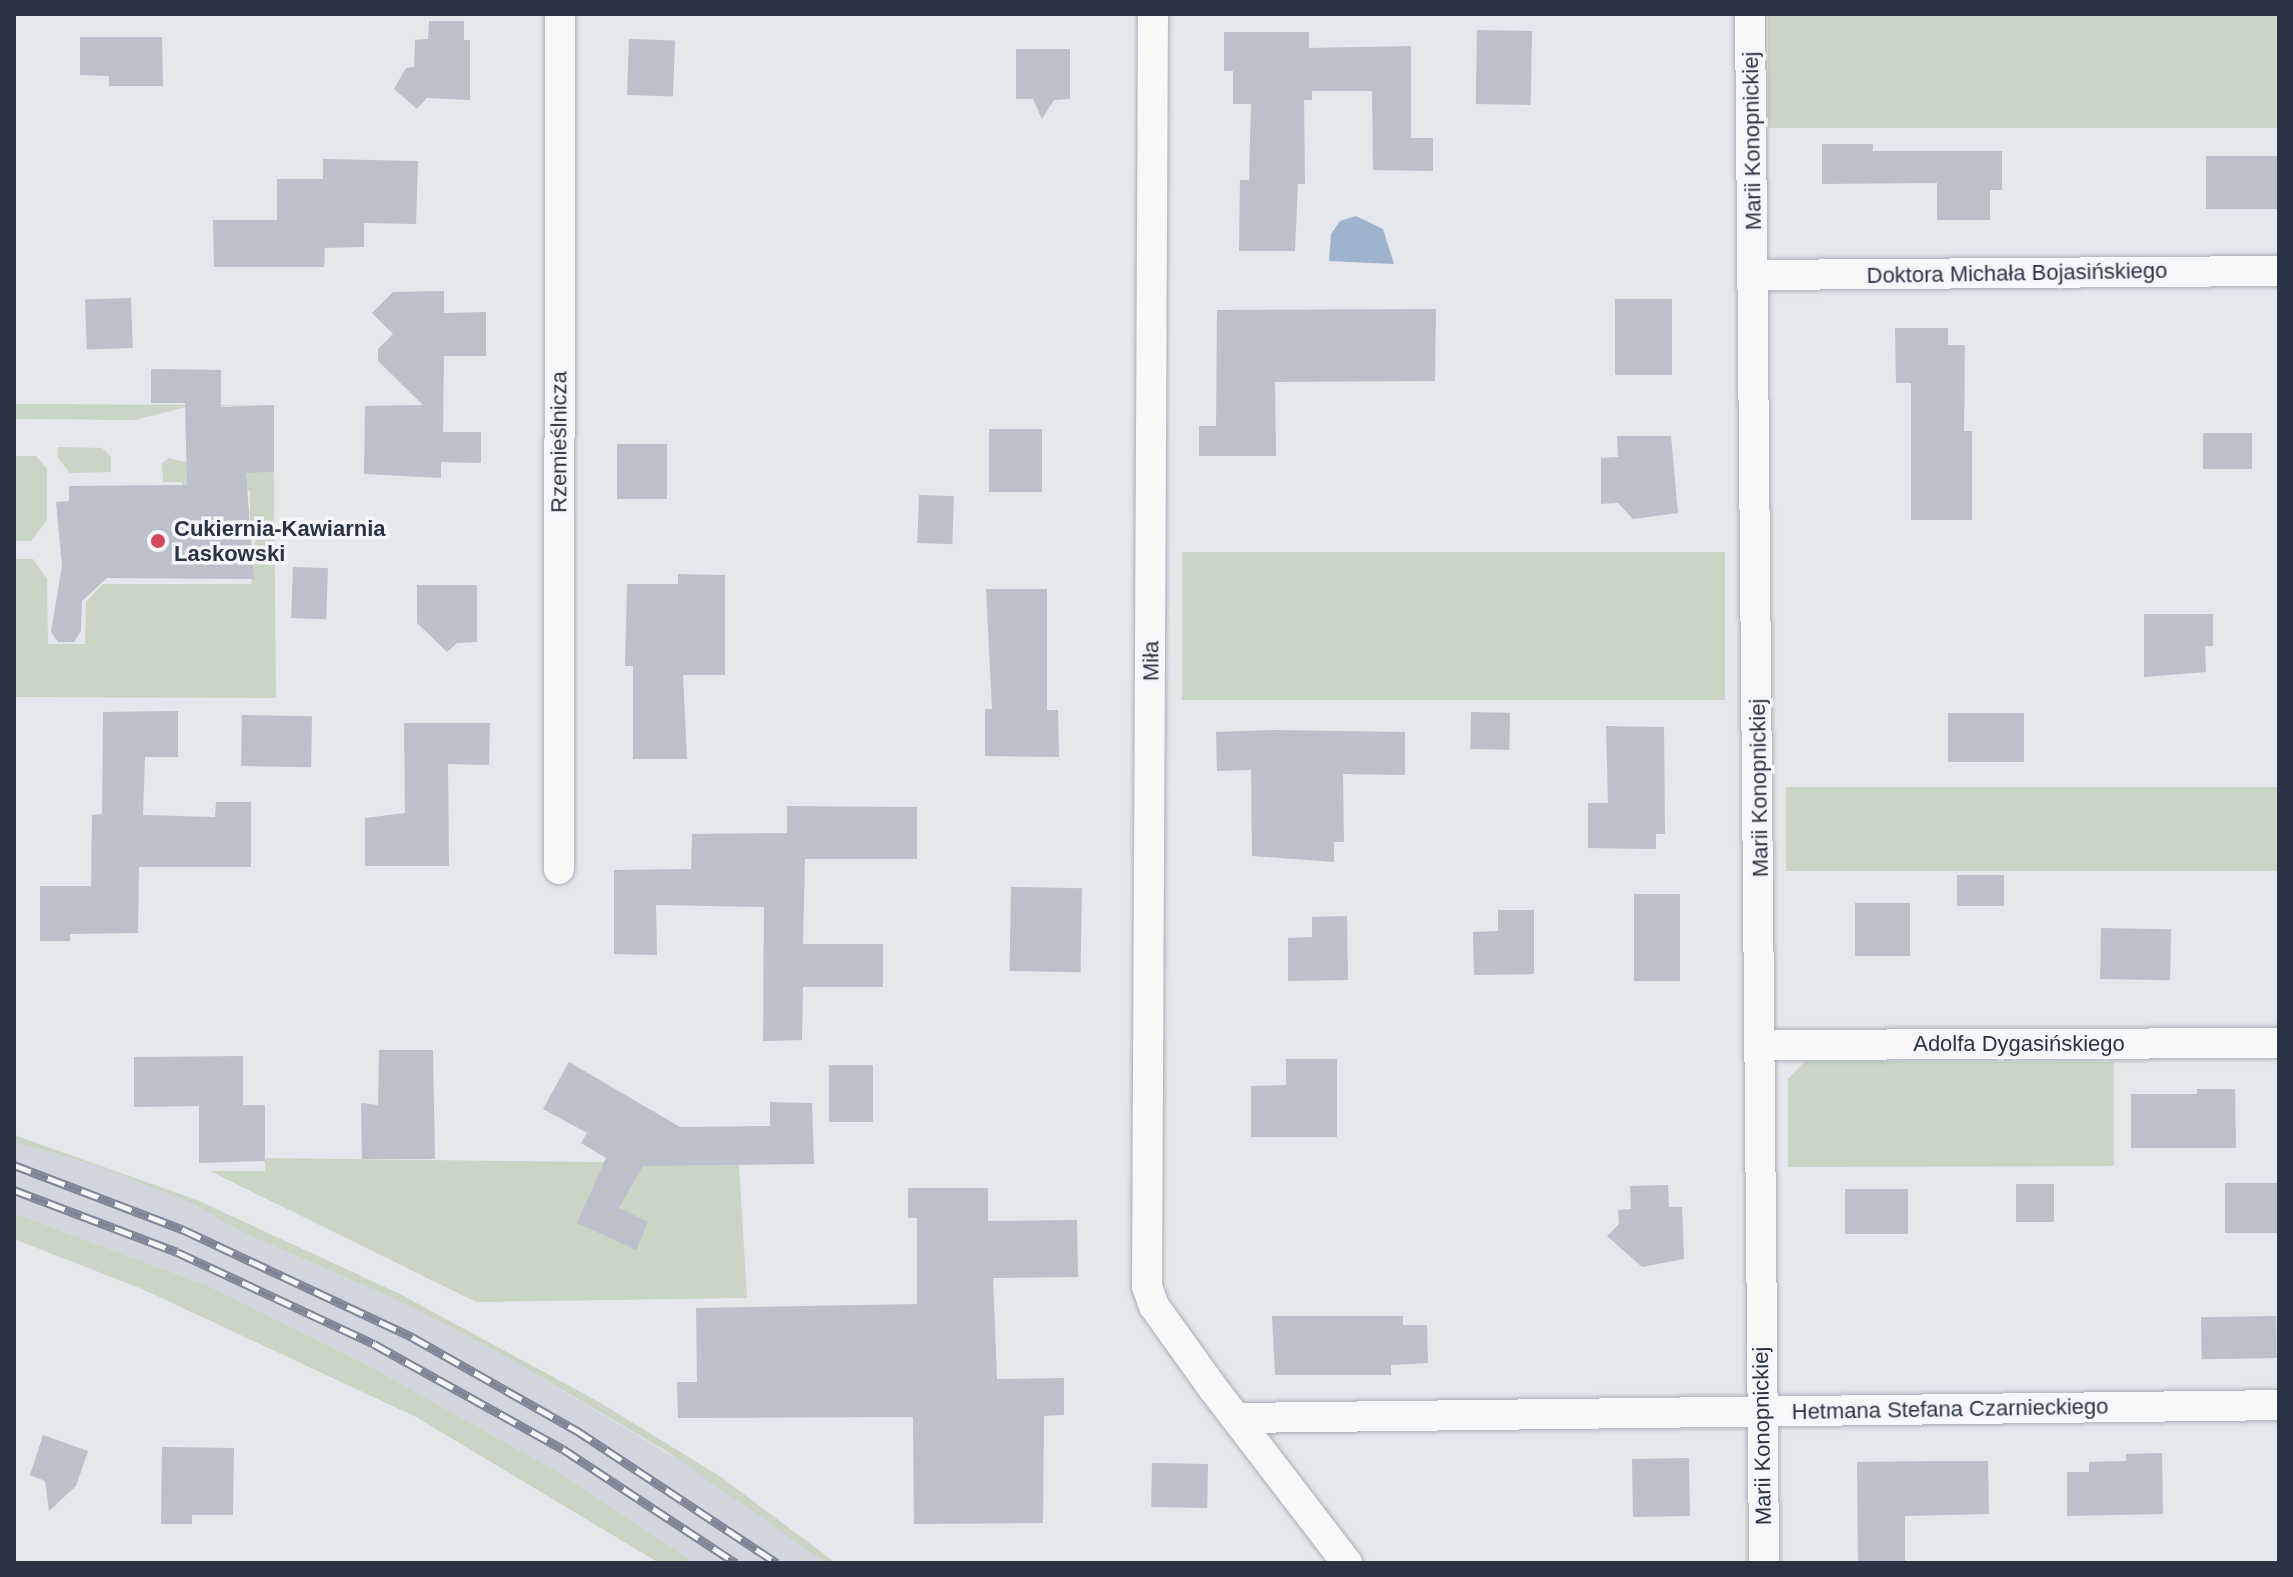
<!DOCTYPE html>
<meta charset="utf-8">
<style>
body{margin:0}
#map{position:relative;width:2293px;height:1577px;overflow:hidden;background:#e4e7ec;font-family:Arial,sans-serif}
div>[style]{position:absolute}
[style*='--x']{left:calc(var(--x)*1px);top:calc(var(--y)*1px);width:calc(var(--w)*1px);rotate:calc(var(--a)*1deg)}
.built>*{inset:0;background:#d2d6de}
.green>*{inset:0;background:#c9d6c5;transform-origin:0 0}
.water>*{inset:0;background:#9fb4cc}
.building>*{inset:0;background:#bbc0ca;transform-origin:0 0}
.roads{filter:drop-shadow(0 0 2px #a9aeb7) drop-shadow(0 0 2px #a9aeb7)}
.minor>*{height:30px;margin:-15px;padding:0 15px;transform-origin:15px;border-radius:15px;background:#f7f8fa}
.rail>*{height:9px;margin-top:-4.5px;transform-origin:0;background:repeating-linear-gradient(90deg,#f4f6f9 0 18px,#7d8696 0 36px);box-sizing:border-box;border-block:2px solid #7d8696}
.dots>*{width:22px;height:22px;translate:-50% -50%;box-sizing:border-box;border:4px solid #f4f6f9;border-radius:50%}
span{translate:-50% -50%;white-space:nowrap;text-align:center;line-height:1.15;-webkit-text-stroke:7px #f4f6f9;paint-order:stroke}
.street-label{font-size:22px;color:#2b3445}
.poi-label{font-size:22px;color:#2b3445;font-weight:700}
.left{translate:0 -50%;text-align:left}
.frame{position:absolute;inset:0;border:16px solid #2b3445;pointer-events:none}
</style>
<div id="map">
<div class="built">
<div style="clip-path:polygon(14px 1142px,100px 1167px,193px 1204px,239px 1231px,397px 1300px,498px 1352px,719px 1484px,826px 1563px,695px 1563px,553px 1469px,369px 1366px,208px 1286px,14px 1213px)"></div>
</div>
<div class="green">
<div style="left:1768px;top:14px;width:511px;height:114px"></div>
<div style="clip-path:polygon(14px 360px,16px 404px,264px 405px,186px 407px,134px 420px,14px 419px)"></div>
<div style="clip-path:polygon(58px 447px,102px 448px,111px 457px,111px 472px,70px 473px,58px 458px)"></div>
<div style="clip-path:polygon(14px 456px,36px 456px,47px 469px,47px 520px,31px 541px,14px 541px)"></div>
<div style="clip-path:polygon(169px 458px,232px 473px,274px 472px,276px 698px,14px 697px,14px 559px,33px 559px,47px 579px,48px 644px,85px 644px,86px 602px,103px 584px,251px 584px,257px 528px,250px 521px,250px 491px,183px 494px,182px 482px,163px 482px,162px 463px)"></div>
<div style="left:1182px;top:552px;width:543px;height:148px"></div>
<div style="left:1786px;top:787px;width:493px;height:84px"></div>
<div style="clip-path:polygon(1805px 1061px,2114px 1062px,2114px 1166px,1788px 1167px,1788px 1079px)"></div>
<div style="clip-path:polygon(14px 1135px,197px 1200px,400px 1294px,599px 1402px,721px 1477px,836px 1563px,826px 1563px,666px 1451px,498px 1352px,397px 1300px,239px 1231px,193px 1204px,100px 1167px,14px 1142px)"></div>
<div style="clip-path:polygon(265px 1158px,739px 1164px,747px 1298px,476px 1302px,210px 1171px,265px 1171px)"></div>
<div style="clip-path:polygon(14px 1213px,208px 1286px,369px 1366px,553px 1469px,695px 1563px,659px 1563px,416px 1417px,142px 1289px,14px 1239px)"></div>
</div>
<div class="water">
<div style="clip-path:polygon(1356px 216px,1383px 229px,1394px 264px,1329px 261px,1331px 234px,1340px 221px)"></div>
</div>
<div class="building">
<div style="clip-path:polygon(429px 21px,464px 21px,464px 40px,470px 40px,470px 100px,427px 98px,417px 109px,394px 89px,406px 68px,414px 67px,415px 40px,428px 39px)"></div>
<div style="left:1477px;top:30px;width:55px;height:74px;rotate:1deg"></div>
<div style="clip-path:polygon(1224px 32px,1309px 32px,1309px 48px,1411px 46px,1411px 138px,1433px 138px,1433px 171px,1373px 170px,1372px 91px,1312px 91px,1312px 100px,1304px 100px,1305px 184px,1298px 184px,1295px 251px,1239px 251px,1240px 180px,1249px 180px,1251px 104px,1233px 104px,1233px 71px,1224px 71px)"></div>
<div style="clip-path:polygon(80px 37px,162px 37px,163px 86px,109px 86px,109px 76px,80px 75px)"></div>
<div style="left:629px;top:39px;width:46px;height:56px;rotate:2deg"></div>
<div style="clip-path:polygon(1016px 49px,1070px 49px,1070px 99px,1054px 100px,1042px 119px,1033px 99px,1016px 99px)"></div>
<div style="clip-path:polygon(1822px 144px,1873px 144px,1873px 151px,2002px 151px,2002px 190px,1990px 190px,1990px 220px,1937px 220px,1937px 183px,1822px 184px)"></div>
<div style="left:2206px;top:156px;width:73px;height:53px"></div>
<div style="clip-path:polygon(323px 159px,418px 161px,416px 224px,364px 223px,364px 247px,325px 248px,324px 267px,214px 267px,213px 220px,277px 220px,277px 179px,323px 179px)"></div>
<div style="clip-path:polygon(444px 291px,444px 313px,486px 312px,486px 356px,444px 356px,443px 432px,481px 432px,481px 463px,441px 462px,441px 478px,364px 474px,365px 406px,423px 405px,378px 361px,378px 349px,393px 334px,372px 313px,393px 292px)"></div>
<div style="left:131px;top:298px;width:50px;height:46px;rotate:88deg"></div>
<div style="left:1615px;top:299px;width:57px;height:76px"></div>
<div style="clip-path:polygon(1436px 309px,1435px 381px,1275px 382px,1276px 456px,1199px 456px,1199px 426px,1216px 426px,1217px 310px)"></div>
<div style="clip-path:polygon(1895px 328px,1948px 328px,1948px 345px,1965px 345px,1964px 431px,1972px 431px,1972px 520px,1911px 520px,1911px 383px,1896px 383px)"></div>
<div style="clip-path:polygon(151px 369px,221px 370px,221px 407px,274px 405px,274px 472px,246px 473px,254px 579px,107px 578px,82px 601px,81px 631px,74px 642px,58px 642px,51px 632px,62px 566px,56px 502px,69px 501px,69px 486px,187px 485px,185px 403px,151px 403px)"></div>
<div style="left:989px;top:429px;width:53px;height:63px"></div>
<div style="left:2203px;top:433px;width:49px;height:36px"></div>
<div style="clip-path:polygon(1617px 436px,1671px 436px,1678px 513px,1633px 519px,1618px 503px,1601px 504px,1601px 458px,1618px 457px)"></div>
<div style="left:617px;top:444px;width:50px;height:55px"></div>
<div style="left:919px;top:495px;width:35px;height:48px;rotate:2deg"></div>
<div style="left:293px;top:567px;width:35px;height:51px;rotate:2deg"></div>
<div style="clip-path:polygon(678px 574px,725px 575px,725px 675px,683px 675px,687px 759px,633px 759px,633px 666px,625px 666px,627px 584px,678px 584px)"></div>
<div style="clip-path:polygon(417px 585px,477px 585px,477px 642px,457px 643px,447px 652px,417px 623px)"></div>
<div style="clip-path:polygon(986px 589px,1047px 589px,1047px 710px,1058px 710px,1059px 757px,985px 756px,985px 709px,992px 709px)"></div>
<div style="clip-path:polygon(2144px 614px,2213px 614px,2213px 646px,2205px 646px,2206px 672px,2144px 677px)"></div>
<div style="clip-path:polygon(178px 711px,178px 757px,145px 757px,143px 815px,215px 817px,216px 802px,251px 802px,251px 867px,139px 867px,138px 933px,70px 934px,70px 941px,40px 941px,40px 886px,91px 886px,92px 815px,102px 814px,103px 712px)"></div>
<div style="left:1471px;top:712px;width:39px;height:37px;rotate:1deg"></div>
<div style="left:1948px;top:713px;width:76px;height:49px"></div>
<div style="left:242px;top:715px;width:70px;height:51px;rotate:1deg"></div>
<div style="clip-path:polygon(404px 723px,490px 723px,489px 765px,448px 764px,449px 866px,365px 866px,365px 818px,405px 813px)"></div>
<div style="clip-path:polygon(1606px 726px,1664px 727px,1665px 834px,1656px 834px,1656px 849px,1588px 848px,1588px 803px,1608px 803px)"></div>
<div style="clip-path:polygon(1275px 730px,1405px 732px,1405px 775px,1343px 774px,1344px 842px,1334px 842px,1334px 862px,1252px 856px,1251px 770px,1217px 771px,1216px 732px)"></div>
<div style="clip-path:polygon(787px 806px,917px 807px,917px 859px,805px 859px,803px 944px,883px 944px,883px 987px,803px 987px,802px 1040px,763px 1041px,764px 907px,656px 905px,657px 955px,614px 954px,614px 870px,691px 869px,692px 834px,787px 833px)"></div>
<div style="left:1957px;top:875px;width:47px;height:31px"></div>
<div style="left:1011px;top:887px;width:71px;height:84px;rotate:1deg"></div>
<div style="left:1634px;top:894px;width:46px;height:87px"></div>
<div style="left:1855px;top:903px;width:55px;height:53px"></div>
<div style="clip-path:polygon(1498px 910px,1534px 910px,1534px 974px,1474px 975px,1473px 932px,1498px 931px)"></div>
<div style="clip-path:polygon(1347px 916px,1348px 980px,1288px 981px,1288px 938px,1312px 937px,1312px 917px)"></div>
<div style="left:2101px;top:928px;width:70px;height:51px;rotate:1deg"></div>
<div style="clip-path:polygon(379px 1050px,433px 1050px,435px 1159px,362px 1159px,361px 1103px,378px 1105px)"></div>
<div style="clip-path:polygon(243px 1056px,243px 1105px,265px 1105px,265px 1161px,199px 1163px,199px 1106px,134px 1107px,134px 1057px)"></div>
<div style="clip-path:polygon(1286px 1059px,1337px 1059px,1337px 1137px,1251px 1137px,1251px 1086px,1286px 1085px)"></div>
<div style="clip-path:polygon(569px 1062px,680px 1127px,770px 1126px,770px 1102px,812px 1103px,814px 1164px,643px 1166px,619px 1208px,648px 1222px,636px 1250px,577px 1223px,606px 1158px,581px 1143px,587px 1133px,543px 1109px)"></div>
<div style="left:829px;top:1065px;width:44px;height:57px"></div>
<div style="clip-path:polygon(2197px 1089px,2235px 1089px,2236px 1148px,2131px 1148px,2131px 1094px,2197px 1094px)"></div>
<div style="left:2225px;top:1183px;width:54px;height:50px"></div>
<div style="left:2016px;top:1184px;width:38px;height:38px"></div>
<div style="clip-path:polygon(1668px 1185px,1669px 1207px,1682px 1207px,1684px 1259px,1642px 1267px,1607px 1236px,1619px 1224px,1618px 1210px,1631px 1209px,1630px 1186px)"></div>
<div style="clip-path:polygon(908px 1188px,988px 1188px,988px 1221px,1077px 1220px,1078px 1277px,993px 1278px,997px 1379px,1064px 1378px,1064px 1415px,1044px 1416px,1043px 1523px,914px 1524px,913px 1417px,678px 1418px,677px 1382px,697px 1382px,696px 1308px,917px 1304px,917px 1218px,908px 1218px)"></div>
<div style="left:1908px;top:1189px;width:45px;height:63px;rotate:90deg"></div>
<div style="clip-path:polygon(1272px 1316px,1403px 1316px,1403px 1325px,1427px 1325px,1428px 1363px,1391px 1365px,1391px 1375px,1275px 1375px)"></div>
<div style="left:2276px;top:1316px;width:42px;height:75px;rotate:89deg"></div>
<div style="clip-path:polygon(43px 1435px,88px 1451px,76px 1486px,49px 1511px,45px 1481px,30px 1475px)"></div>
<div style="clip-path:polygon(162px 1447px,234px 1448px,233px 1515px,192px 1515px,192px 1524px,161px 1524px)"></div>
<div style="clip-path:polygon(2162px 1453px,2163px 1514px,2067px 1516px,2067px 1472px,2089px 1472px,2089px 1462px,2126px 1461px,2126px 1454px)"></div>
<div style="left:1689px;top:1458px;width:58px;height:57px;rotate:89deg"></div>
<div style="clip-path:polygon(1937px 1461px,1988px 1461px,1989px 1514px,1905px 1516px,1905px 1563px,1858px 1563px,1857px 1462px)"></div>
<div style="left:1152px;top:1463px;width:56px;height:44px;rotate:1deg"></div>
</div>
<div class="roads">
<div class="minor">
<div style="--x:1153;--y:14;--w:1272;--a:90.27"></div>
<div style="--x:1147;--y:1286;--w:21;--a:71"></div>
<div style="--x:1154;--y:1306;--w:100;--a:54.4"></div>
<div style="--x:1212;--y:1387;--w:222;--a:52.5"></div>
<div style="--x:1750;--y:14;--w:1549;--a:89.48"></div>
<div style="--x:1755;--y:275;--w:524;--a:-0.44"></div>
<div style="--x:559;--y:869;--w:855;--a:-89.93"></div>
<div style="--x:1759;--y:1045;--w:520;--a:-0.22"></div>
<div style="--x:1237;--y:1418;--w:1042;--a:-0.71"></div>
</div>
</div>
<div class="rail">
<div style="--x:14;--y:1165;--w:182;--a:20.9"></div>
<div style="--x:184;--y:1230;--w:252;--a:25.1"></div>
<div style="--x:412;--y:1337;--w:189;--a:29.6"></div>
<div style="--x:576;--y:1430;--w:241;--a:33.5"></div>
<div style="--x:14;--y:1190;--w:174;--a:20.8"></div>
<div style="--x:177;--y:1252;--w:217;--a:25"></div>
<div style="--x:374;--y:1344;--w:216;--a:29.1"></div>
<div style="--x:563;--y:1449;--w:207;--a:33.4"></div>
</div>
<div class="dots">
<div style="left:158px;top:541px;background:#d1495b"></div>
</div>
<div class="street-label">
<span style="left:1752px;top:141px;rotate:-91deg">Marii Konopnickiej</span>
<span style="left:2017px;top:273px;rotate:-1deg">Doktora Michała Bojasińskiego</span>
<span style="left:559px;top:442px;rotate:-90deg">Rzemieślnicza</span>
<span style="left:1151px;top:661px;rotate:-90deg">Miła</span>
<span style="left:1759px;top:788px;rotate:-91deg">Marii Konopnickiej</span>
<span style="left:2019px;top:1044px">Adolfa Dygasińskiego</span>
<span style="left:1950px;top:1409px;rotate:-1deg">Hetmana Stefana Czarnieckiego</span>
<span style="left:1762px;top:1436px;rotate:-91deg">Marii Konopnickiej</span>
</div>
<div class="poi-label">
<span class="left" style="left:174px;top:541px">Cukiernia-Kawiarnia<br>Laskowski</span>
</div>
<div class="frame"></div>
</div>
